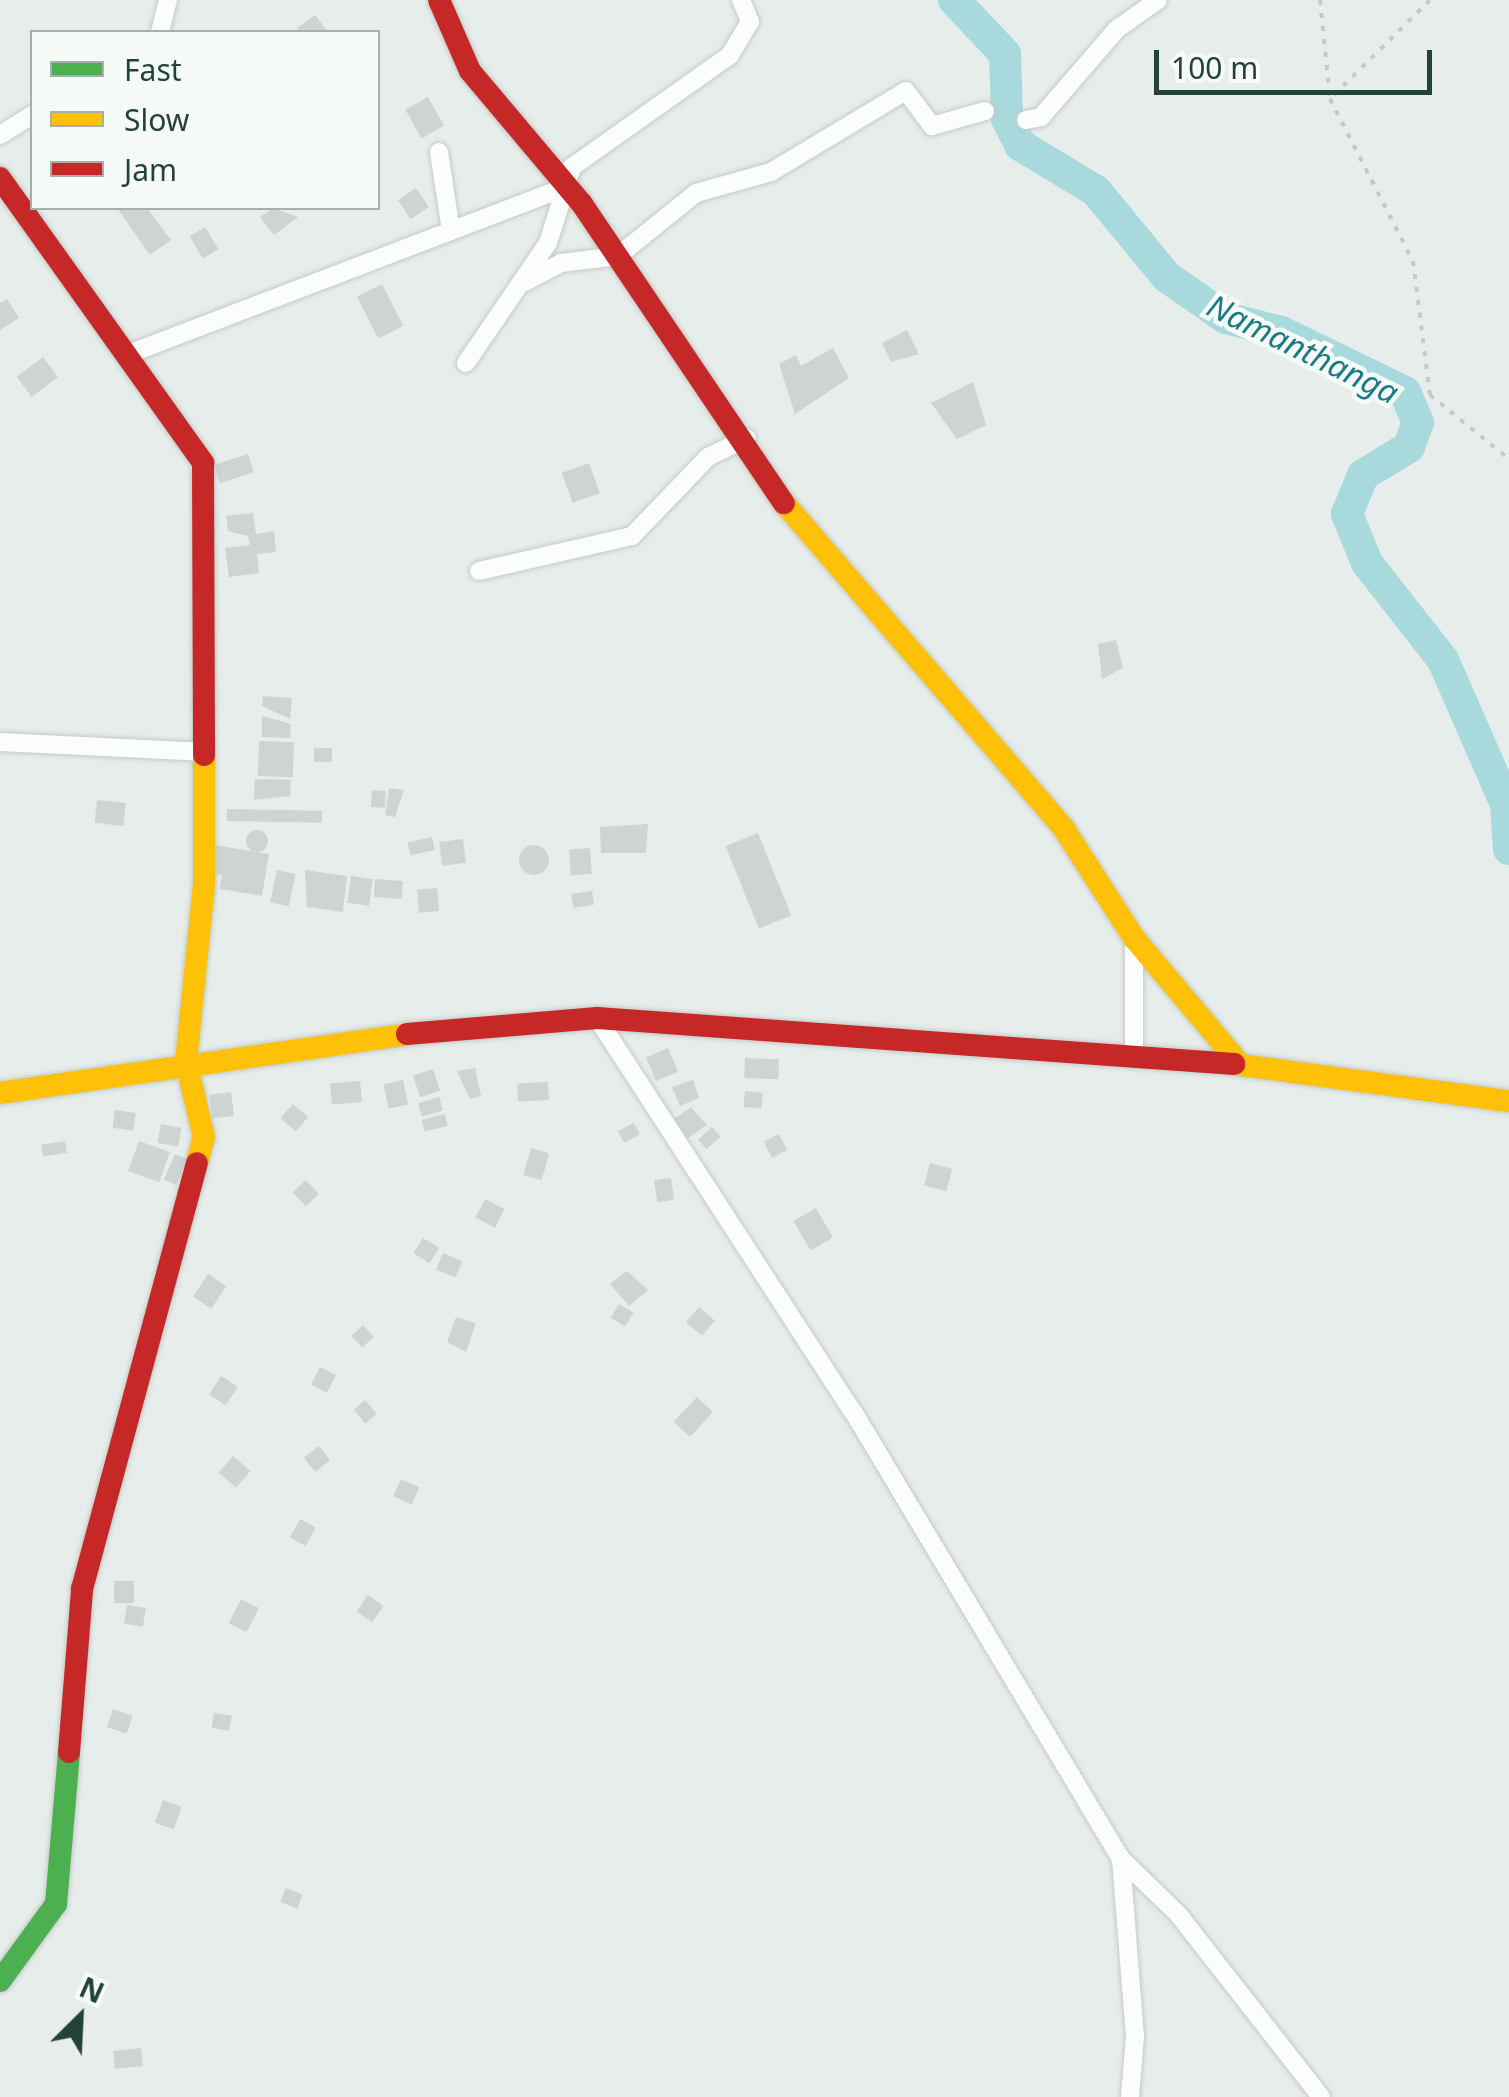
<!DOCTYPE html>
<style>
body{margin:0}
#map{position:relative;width:1509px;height:2097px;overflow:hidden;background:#e7edea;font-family:"Noto Sans",sans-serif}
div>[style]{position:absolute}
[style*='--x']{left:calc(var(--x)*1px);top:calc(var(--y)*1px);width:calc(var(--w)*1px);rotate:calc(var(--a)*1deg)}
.river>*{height:32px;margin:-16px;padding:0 16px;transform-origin:16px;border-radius:16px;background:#a7d9dd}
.building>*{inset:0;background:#ced4d1;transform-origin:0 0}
.round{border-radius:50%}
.path>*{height:4px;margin-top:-2px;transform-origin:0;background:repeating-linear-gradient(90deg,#c2ccc7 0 5px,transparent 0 13px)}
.roads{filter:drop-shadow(0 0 2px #c4cac7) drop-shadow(0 0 2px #c4cac7)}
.street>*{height:18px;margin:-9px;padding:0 9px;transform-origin:9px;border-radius:9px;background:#fbfcfc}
.fast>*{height:22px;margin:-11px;padding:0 11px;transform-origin:11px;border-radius:11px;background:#4caf50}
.slow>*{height:22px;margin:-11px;padding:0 11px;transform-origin:11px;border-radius:11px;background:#ffc107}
.jam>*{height:22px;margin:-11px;padding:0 11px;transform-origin:11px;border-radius:11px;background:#c62828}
span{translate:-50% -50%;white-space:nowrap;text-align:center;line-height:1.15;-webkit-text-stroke:9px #f6fbf8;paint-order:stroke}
.water-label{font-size:32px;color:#187a84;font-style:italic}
.legend{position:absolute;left:30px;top:30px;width:350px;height:180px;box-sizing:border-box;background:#f6fbf8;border:2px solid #a2b1ab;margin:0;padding:12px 18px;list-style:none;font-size:30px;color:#234337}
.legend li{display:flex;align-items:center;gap:20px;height:50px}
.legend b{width:50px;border:2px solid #a2b1ab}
.north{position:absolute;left:30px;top:1967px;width:100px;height:100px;-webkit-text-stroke:8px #f6fbf8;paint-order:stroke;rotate:24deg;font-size:28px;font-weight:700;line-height:40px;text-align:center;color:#234337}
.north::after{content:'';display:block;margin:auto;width:35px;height:45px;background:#234337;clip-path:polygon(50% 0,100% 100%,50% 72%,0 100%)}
.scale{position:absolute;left:1154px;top:50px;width:278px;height:45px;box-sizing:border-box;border:5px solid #234337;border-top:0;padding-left:12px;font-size:30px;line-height:35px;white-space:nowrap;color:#234337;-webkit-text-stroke:8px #f6fbf8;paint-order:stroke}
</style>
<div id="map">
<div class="river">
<div style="--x:954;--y:0;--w:74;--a:46.6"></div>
<div style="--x:1005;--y:54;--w:65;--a:88.2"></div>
<div style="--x:1007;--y:119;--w:29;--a:63"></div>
<div style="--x:1020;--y:145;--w:89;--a:31.2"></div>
<div style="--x:1096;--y:191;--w:112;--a:50.5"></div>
<div style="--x:1167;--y:277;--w:72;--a:34.8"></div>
<div style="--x:1226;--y:318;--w:57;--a:14.3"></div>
<div style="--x:1281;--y:332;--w:138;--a:25.8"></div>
<div style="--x:1405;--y:392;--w:33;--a:67"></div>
<div style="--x:1418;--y:422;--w:27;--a:110"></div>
<div style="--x:1409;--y:447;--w:54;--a:148.7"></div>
<div style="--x:1363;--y:475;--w:42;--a:112.3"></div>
<div style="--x:1347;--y:514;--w:53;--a:67.8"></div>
<div style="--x:1367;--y:563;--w:123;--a:51.9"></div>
<div style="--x:1443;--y:660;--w:157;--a:66.4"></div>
<div style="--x:1506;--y:804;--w:45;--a:86.2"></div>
</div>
<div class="building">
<div style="clip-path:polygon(315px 15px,328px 32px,301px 32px,297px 28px)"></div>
<div style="left:428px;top:97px;width:33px;height:26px;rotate:61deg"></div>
<div style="left:416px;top:188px;width:23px;height:22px;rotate:56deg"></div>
<div style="clip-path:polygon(117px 208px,147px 208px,171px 240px,150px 255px)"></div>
<div style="clip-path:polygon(273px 208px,298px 217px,274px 235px,260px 217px)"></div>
<div style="left:205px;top:227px;width:26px;height:18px;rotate:59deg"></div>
<div style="left:382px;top:284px;width:47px;height:28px;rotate:63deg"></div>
<div style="clip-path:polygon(7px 299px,19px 318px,0 330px,0 303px)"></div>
<div style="clip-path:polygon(907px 330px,919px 354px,891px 362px,882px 343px)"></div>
<div style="clip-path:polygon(833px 348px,849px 378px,795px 414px,779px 364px,796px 355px,801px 366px)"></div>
<div style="left:43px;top:357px;width:25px;height:33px;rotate:53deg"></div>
<div style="clip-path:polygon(973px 382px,986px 425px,957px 439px,931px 403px)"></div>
<div style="left:248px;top:454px;width:19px;height:36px;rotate:72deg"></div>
<div style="left:589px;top:463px;width:32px;height:29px;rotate:70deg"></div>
<div style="clip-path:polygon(253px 513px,256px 534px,274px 531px,276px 552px,257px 554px,259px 573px,229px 577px,225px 548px,250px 545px,248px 536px,228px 531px,226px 516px)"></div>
<div style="clip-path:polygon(1116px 640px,1123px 668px,1102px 679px,1098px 644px)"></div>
<div style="clip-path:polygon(263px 696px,292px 698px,290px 719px,262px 706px)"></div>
<div style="clip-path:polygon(262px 716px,291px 724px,290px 738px,262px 737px)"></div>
<div style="left:259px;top:741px;width:35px;height:35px;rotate:2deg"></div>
<div style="left:314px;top:748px;width:18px;height:14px"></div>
<div style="clip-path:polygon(255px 779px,291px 780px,290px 796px,254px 800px)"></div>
<div style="clip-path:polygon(389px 788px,404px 790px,395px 817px,385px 815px)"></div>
<div style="left:372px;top:790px;width:14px;height:17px;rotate:4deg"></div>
<div style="left:97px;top:800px;width:29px;height:23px;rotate:6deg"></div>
<div style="left:227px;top:809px;width:95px;height:12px;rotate:1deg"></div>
<div style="clip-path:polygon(648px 824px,646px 853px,601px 853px,600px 827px)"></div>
<div class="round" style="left:246px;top:830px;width:22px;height:22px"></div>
<div style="left:758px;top:833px;width:89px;height:35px;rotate:68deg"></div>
<div style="left:432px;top:837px;width:13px;height:25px;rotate:77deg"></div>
<div style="left:463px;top:839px;width:24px;height:24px;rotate:83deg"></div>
<div class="round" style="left:519px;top:845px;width:30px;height:30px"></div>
<div style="clip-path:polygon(214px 845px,269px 854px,262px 896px,220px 889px,222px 875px,209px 873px)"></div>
<div style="left:590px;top:848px;width:26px;height:21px;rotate:86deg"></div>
<div style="left:277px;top:870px;width:19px;height:33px;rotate:12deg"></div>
<div style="clip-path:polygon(305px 870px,347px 876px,343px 912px,307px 907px)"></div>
<div style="left:351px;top:876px;width:22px;height:27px;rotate:8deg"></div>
<div style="left:375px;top:879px;width:28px;height:18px;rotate:4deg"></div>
<div style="left:437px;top:888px;width:23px;height:20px;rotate:85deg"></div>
<div style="left:592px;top:891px;width:14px;height:21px;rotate:82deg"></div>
<div style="left:668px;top:1048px;width:26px;height:24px;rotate:67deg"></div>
<div style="left:745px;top:1058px;width:34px;height:20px;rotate:2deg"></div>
<div style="clip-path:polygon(475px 1068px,481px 1096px,470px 1099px,457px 1071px)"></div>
<div style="left:433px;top:1069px;width:23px;height:21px;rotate:72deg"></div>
<div style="left:403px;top:1080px;width:25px;height:20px;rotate:78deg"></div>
<div style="clip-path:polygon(693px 1080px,699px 1098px,680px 1106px,672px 1087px)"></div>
<div style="left:360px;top:1081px;width:21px;height:30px;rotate:85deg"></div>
<div style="left:548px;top:1082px;width:18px;height:31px;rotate:87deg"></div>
<div style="left:745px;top:1091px;width:18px;height:16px;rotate:6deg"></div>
<div style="left:231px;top:1092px;width:24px;height:22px;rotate:83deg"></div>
<div style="left:439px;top:1097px;width:14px;height:22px;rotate:73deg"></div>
<div style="left:293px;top:1104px;width:20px;height:19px;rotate:41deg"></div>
<div style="clip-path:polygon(691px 1107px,707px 1125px,688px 1138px,674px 1119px)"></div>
<div style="left:115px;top:1110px;width:21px;height:18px;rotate:8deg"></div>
<div style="left:445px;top:1114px;width:12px;height:24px;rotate:76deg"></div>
<div style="left:634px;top:1123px;width:13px;height:18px;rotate:63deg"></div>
<div style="left:161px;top:1124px;width:21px;height:19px;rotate:11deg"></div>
<div style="left:712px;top:1127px;width:13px;height:19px;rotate:48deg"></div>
<div style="left:779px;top:1134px;width:18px;height:17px;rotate:63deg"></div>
<div style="left:65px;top:1141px;width:12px;height:24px;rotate:81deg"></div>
<div style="left:139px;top:1141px;width:33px;height:32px;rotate:20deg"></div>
<div style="left:531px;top:1148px;width:19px;height:28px;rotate:16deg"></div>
<div style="left:175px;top:1154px;width:13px;height:28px;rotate:23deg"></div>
<div style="left:930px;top:1163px;width:23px;height:23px;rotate:15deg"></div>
<div style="left:671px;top:1178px;width:22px;height:17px;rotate:82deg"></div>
<div style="left:306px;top:1180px;width:19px;height:18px;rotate:47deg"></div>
<div style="left:485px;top:1199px;width:22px;height:21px;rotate:27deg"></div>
<div style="left:816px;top:1208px;width:34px;height:26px;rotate:60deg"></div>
<div style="left:423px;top:1238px;width:19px;height:18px;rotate:32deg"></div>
<div style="left:443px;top:1253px;width:21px;height:18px;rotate:23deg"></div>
<div style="clip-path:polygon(627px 1271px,648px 1290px,629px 1306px,610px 1284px)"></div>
<div style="left:208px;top:1274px;width:22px;height:27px;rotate:34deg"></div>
<div style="left:619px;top:1304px;width:17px;height:16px;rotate:31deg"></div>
<div style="left:699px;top:1307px;width:21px;height:20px;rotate:41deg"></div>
<div style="clip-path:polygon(456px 1317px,476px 1323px,466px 1352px,447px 1342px)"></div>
<div style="left:363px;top:1325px;width:16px;height:16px;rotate:47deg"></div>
<div style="left:320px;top:1367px;width:18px;height:20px;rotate:27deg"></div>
<div style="left:221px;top:1376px;width:20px;height:22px;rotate:33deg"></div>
<div style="left:697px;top:1397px;width:22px;height:34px;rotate:43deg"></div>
<div style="left:365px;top:1400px;width:18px;height:15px;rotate:49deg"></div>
<div style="left:319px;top:1446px;width:18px;height:19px;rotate:52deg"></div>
<div style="left:233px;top:1456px;width:23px;height:22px;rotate:41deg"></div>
<div style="left:401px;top:1479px;width:20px;height:19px;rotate:24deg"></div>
<div style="left:300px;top:1519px;width:18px;height:21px;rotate:29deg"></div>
<div style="left:114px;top:1581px;width:20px;height:22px"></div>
<div style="left:368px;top:1595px;width:19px;height:20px;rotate:35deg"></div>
<div style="left:241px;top:1599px;width:20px;height:27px;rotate:27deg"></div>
<div style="left:127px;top:1605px;width:19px;height:19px;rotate:9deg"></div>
<div style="left:113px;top:1709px;width:21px;height:19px;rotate:19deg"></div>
<div style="left:214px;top:1713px;width:18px;height:15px;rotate:9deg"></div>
<div style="left:163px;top:1800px;width:20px;height:24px;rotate:20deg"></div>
<div style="left:286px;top:1888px;width:18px;height:15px;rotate:22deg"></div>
<div style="left:141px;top:2048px;width:18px;height:28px;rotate:84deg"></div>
</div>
<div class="path">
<div style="--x:1320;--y:0;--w:100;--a:84.2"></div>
<div style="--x:1430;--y:0;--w:141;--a:135.3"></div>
<div style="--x:1330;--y:99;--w:182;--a:62.9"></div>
<div style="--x:1413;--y:261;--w:135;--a:82.8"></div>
<div style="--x:1430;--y:395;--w:102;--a:39"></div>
</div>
<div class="roads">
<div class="street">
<div style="--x:160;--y:32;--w:33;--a:-76"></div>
<div style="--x:1026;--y:120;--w:15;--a:-11"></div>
<div style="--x:1041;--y:117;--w:116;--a:-49.2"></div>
<div style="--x:1117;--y:29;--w:50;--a:-35.3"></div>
<div style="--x:0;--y:135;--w:38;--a:-32"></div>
<div style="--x:439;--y:152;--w:79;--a:81.3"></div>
<div style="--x:525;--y:282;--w:41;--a:-27.8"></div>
<div style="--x:561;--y:263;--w:57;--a:-7"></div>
<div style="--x:618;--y:256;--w:100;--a:-38.9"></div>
<div style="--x:696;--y:193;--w:78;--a:-15.6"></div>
<div style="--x:771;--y:172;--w:157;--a:-31"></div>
<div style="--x:906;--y:91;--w:44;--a:53.4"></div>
<div style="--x:932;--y:126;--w:55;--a:-15.8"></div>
<div style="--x:126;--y:355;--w:473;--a:-20.9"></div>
<div style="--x:466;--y:363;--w:145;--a:-55.7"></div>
<div style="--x:548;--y:243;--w:80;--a:-72.5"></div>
<div style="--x:572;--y:167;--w:194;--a:-35.3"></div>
<div style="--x:730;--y:55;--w:39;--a:-59"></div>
<div style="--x:750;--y:22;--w:24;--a:-112"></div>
<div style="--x:479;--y:571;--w:157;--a:-12.9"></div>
<div style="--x:632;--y:536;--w:110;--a:-46.1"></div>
<div style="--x:708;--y:457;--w:43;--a:-26"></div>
<div style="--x:0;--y:742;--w:202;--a:2.8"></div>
<div style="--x:597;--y:1018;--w:471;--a:57"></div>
<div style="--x:854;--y:1413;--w:520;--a:59.09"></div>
<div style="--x:1121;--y:1859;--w:179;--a:85.5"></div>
<div style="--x:1135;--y:2037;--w:60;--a:94.8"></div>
<div style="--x:1134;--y:1051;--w:113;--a:-90"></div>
<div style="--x:1121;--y:1859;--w:79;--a:44"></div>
<div style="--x:1178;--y:1914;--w:232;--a:52"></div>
</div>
<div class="fast">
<div style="--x:0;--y:1981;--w:95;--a:-54"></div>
<div style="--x:56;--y:1904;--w:153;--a:-85.1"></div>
</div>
<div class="slow">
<div style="--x:784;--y:503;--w:430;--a:49.3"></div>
<div style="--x:1064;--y:829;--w:130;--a:57.3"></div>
<div style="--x:1134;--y:938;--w:163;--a:50"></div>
<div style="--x:1234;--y:1064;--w:277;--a:7.7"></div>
<div style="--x:0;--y:1093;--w:411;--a:-8.2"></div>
<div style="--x:197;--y:1163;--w:27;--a:-75"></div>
<div style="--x:204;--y:1137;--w:77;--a:-103.5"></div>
<div style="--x:186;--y:1062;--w:179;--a:-84.2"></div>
<div style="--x:204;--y:884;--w:129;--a:-90"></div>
</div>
<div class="jam">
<div style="--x:439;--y:0;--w:77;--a:66.4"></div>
<div style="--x:470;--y:71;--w:174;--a:49.9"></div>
<div style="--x:582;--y:204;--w:361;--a:56"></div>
<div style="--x:0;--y:178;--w:350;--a:54.5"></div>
<div style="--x:203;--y:463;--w:292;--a:89.8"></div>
<div style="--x:407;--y:1034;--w:191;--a:-4.8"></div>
<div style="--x:597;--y:1018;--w:639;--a:4.13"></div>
<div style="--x:69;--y:1752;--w:164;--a:-85.4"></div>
<div style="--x:82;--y:1589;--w:441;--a:-74.9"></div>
</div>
</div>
<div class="water-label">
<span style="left:1303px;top:349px;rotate:26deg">Namanthanga</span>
</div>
<ul class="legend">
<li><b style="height:12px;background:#4caf50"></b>Fast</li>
<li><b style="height:12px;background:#ffc107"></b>Slow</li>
<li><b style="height:12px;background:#c62828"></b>Jam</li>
</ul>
<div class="north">N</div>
<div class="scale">100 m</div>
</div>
